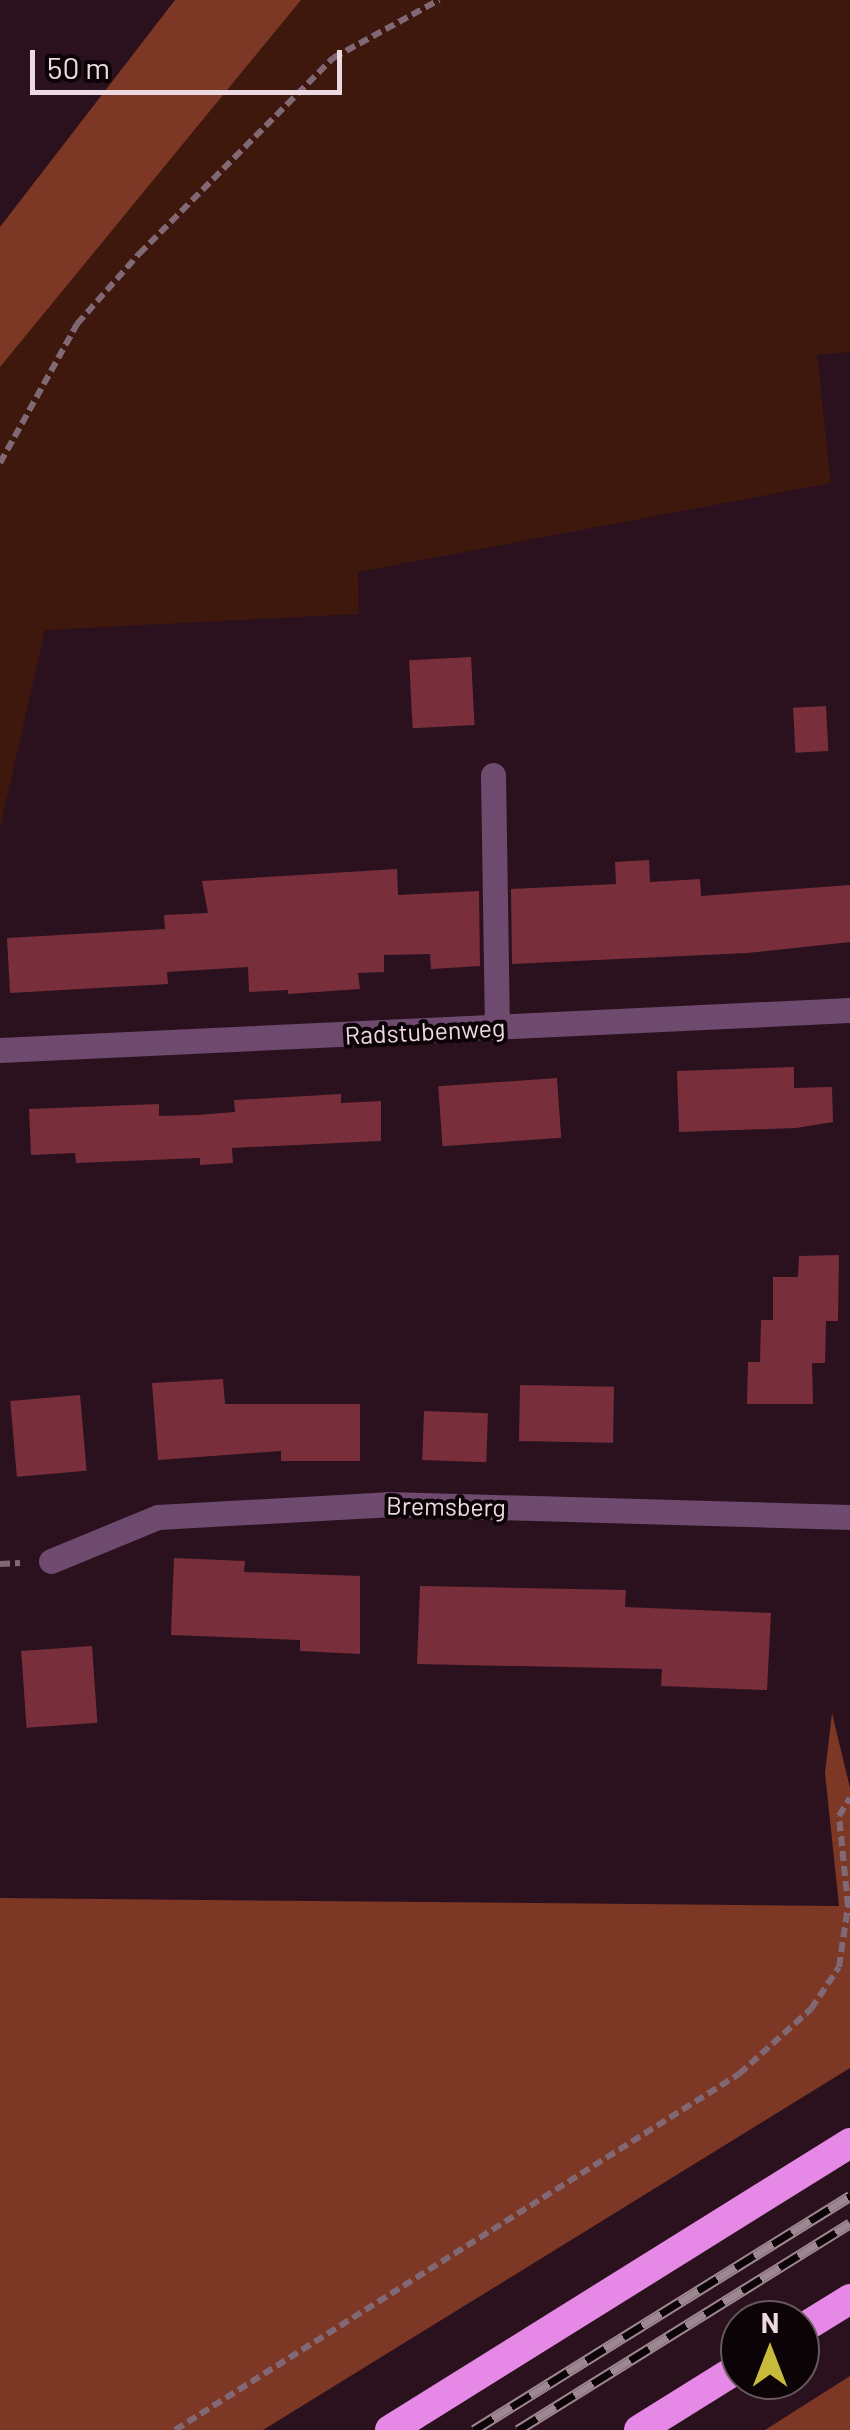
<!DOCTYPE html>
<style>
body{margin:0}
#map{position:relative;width:850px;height:2430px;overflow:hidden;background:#2b111e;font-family:Barlow,sans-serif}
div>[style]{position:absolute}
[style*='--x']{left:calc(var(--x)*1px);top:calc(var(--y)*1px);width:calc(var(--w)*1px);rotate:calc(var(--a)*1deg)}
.green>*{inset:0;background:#3e170d}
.forest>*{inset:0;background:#7d3725}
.building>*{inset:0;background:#782f3b;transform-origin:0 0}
.path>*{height:6px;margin-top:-3px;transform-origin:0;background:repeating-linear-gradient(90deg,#806974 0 10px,transparent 0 15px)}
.lane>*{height:25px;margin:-12.5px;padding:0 12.5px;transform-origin:12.5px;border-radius:12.5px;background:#6e4a6e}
.street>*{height:25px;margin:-12.5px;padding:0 12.5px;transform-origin:12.5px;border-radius:12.5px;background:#6e4a6e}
.highway>*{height:30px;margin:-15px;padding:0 15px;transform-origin:15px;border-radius:15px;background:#e689e6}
.rail>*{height:11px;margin-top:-5.5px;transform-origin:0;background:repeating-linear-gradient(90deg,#0c0307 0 22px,#9d8791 0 44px);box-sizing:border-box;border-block:2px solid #9d8791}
span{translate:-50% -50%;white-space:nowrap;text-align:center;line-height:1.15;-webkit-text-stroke:8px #0c0307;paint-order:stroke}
.street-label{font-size:25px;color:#ecd9e1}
.north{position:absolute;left:720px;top:2300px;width:100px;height:100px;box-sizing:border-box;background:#0c0307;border:2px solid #66595e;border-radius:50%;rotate:0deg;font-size:28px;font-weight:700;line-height:40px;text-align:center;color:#ecd9e1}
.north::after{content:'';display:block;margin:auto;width:35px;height:45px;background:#c8bb3b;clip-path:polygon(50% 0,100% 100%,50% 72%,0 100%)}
.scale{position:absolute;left:30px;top:50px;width:312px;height:45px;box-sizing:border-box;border:5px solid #ecd9e1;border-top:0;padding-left:12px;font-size:30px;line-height:35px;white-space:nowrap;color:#ecd9e1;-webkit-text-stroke:8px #0c0307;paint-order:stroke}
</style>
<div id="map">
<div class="green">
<div style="clip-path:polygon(175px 0,850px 0,850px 352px,817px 355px,831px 483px,358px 572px,359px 614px,45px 630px,0 828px,0 227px)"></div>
</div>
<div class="forest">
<div style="clip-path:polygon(175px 0,301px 0,0 367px,0 227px)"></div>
<div style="clip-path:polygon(832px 1713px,850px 1788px,850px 2068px,263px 2430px,0 2430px,0 1898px,839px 1906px,825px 1773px)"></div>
<div style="clip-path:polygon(850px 2376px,850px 2430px,765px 2430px)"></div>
</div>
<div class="building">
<div style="left:471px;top:657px;width:68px;height:62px;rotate:87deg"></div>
<div style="left:826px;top:706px;width:45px;height:33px;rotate:87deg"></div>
<div style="clip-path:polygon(649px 860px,650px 882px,700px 879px,701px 896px,850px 885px,850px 942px,747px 953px,512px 964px,511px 889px,616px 884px,615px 862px)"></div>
<div style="clip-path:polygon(397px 869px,398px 895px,479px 891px,480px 966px,431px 969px,430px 954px,384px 955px,384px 972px,358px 973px,360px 989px,288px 994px,288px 990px,249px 992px,248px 967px,167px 972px,168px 984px,10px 993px,7px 938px,165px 929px,164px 915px,208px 913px,202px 881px)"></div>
<div style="clip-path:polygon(794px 1067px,794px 1088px,832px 1087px,833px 1122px,796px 1128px,679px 1132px,677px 1071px)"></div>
<div style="left:557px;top:1078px;width:60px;height:119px;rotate:86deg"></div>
<div style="clip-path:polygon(341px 1094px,341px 1103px,381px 1101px,381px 1141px,232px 1148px,233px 1163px,200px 1165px,200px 1158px,76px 1163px,75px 1153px,31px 1155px,29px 1109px,159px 1104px,159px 1116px,197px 1115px,235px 1112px,234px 1100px)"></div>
<div style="clip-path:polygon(839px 1255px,838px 1321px,826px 1321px,825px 1363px,812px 1363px,813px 1404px,747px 1404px,748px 1362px,760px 1362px,761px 1320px,773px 1320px,773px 1277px,798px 1277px,799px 1256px)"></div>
<div style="clip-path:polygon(223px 1379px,225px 1404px,360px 1404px,360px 1461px,281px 1461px,281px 1451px,158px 1460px,152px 1383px)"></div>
<div style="left:520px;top:1385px;width:94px;height:56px;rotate:1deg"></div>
<div style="left:80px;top:1395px;width:76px;height:70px;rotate:85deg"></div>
<div style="left:424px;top:1411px;width:64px;height:49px;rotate:2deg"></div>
<div style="clip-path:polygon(174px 1558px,245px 1561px,244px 1572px,360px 1576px,360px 1654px,300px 1651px,300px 1640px,171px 1635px)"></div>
<div style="clip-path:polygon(420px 1586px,626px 1590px,625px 1607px,771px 1613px,767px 1690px,661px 1686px,662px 1669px,417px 1664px)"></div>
<div style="left:92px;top:1646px;width:77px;height:71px;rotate:86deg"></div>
</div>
<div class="path">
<div style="--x:0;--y:463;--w:159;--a:-61"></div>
<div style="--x:77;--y:324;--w:94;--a:-48.5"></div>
<div style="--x:139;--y:254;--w:276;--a:-45.3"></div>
<div style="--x:333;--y:58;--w:121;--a:-28.7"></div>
<div style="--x:0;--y:1564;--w:20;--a:-3"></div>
<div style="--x:175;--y:2430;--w:667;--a:-32.26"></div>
<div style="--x:739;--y:2074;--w:97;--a:-42.1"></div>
<div style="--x:811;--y:2009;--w:50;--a:-56.3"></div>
<div style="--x:839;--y:1967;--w:62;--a:-81.6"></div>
<div style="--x:848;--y:1906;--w:90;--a:-95.7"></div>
<div style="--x:839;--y:1816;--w:21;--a:-59"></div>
</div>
<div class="lane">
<div style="--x:493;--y:775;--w:253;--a:89.1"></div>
</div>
<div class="street">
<div style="--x:0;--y:1050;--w:851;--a:-2.69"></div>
<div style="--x:51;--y:1561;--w:116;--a:-22.4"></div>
<div style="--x:158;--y:1517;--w:230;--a:-3.2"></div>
<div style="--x:388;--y:1504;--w:462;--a:1.6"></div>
</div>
<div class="highway">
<div style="--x:800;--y:2330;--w:59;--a:-31.8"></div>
<div style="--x:390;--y:2430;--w:542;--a:-31.96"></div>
<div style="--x:639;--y:2430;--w:119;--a:-32"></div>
</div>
<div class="rail">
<div style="--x:474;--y:2430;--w:443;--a:-31.9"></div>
<div style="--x:518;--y:2430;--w:391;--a:-31.9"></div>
</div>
<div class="street-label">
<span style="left:425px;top:1031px;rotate:-3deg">Radstubenweg</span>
<span style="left:446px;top:1506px;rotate:1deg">Bremsberg</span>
</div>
<div class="north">N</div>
<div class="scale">50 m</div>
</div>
